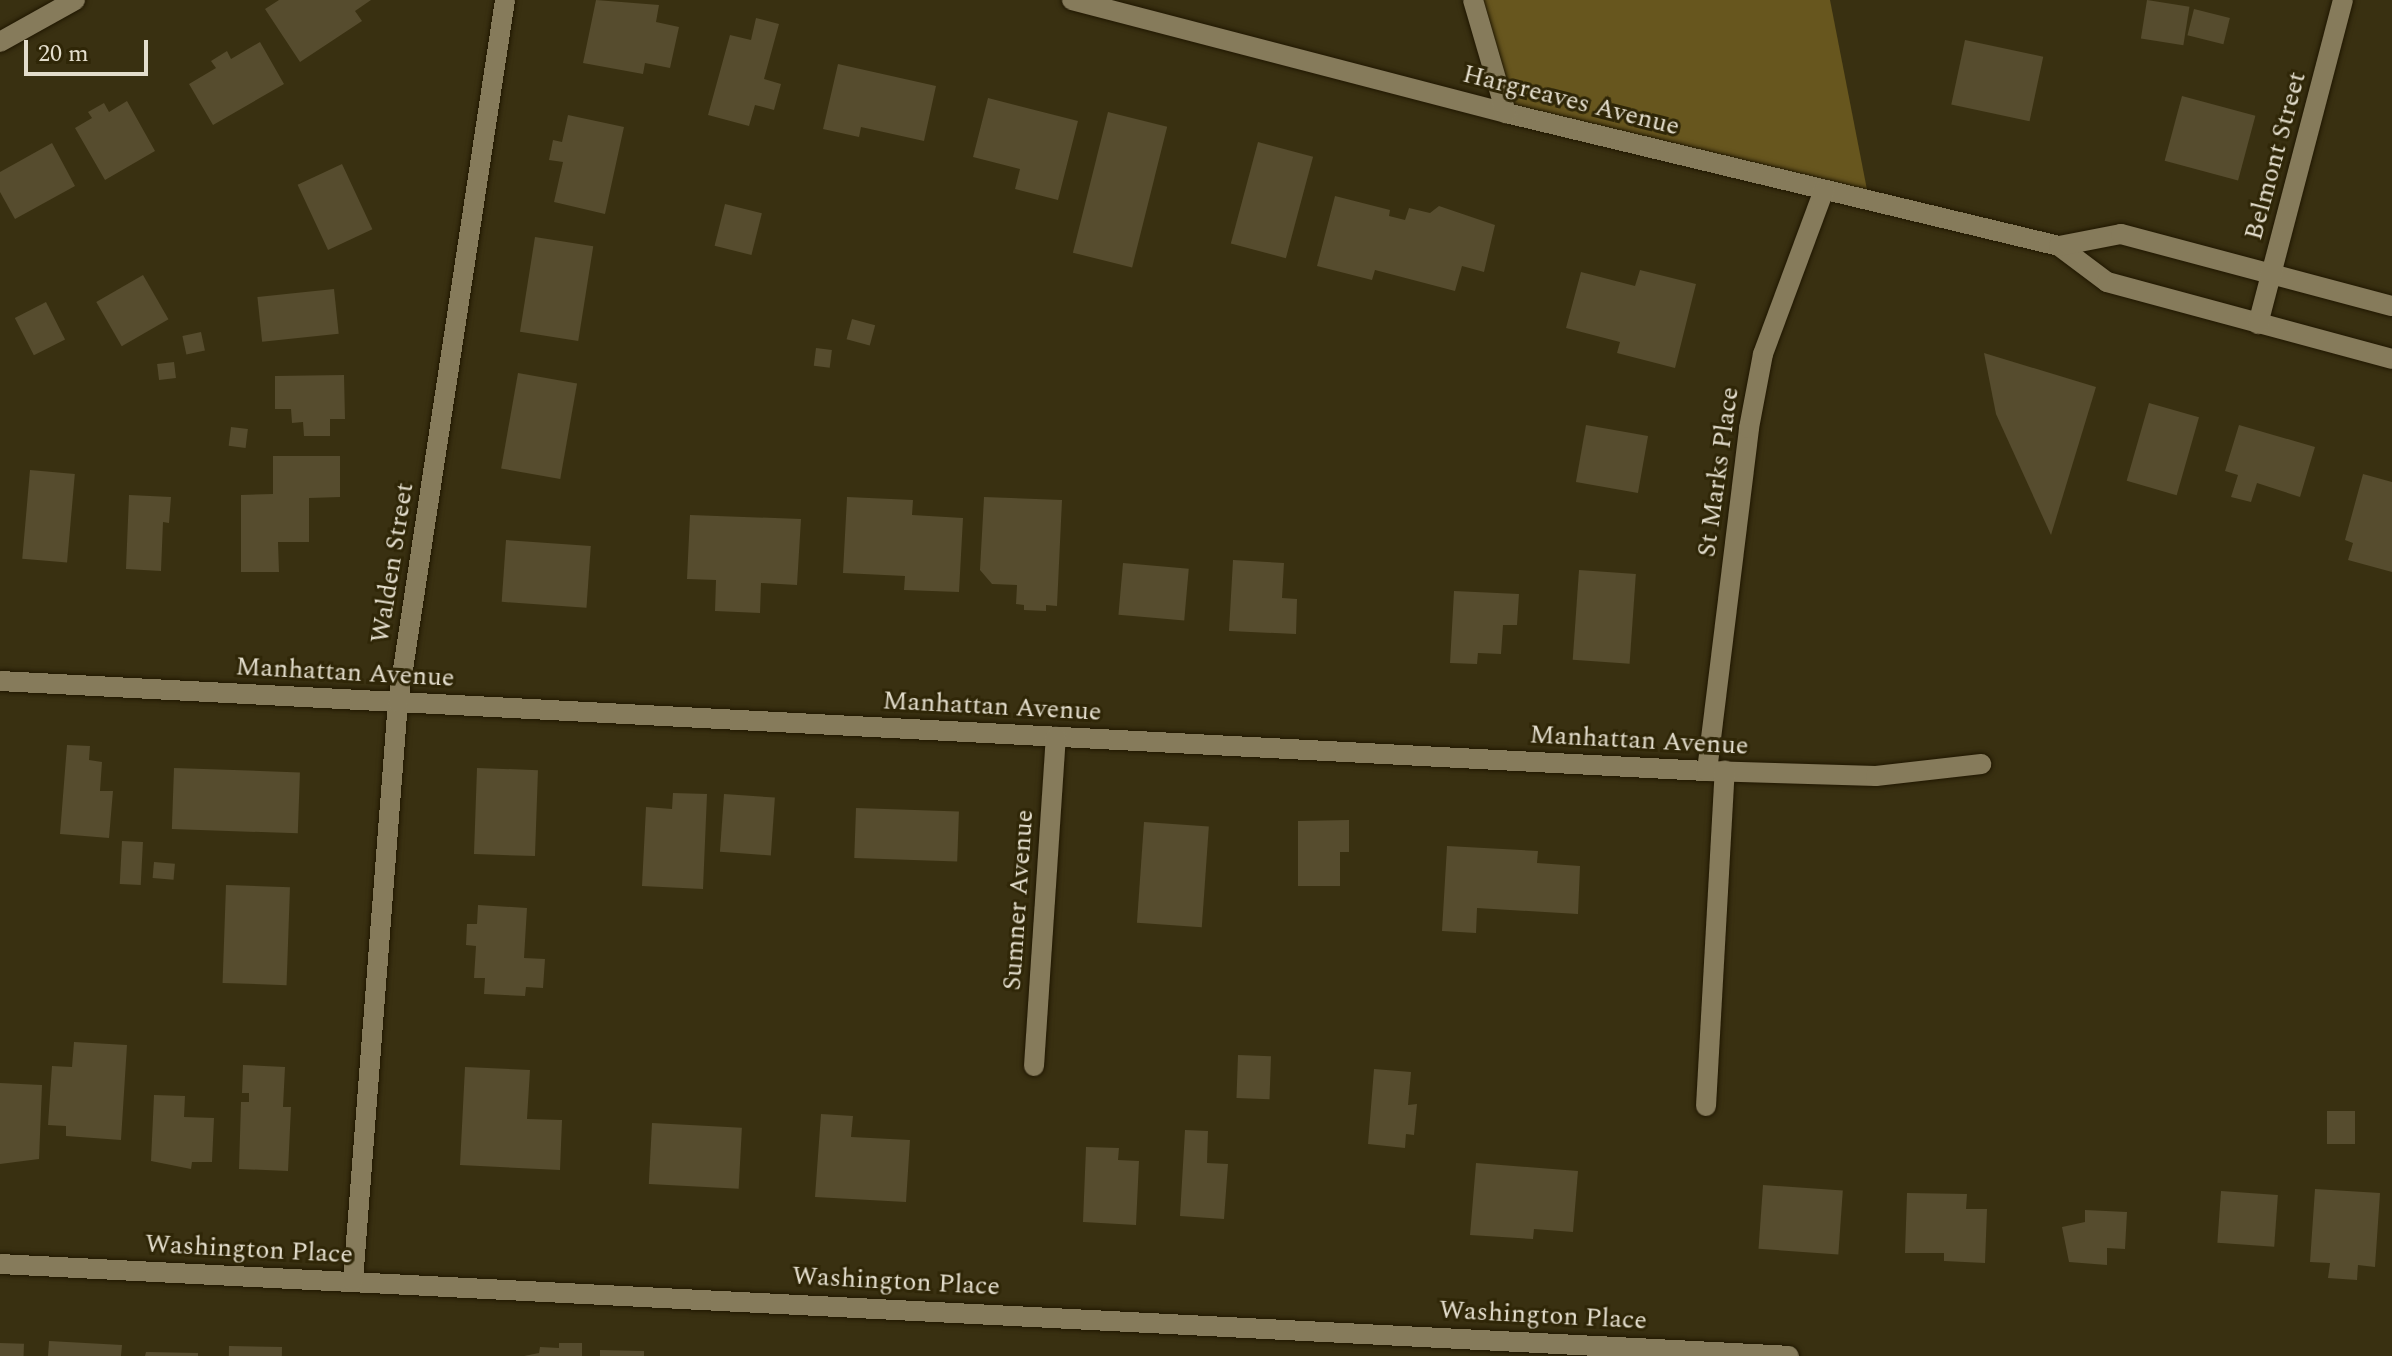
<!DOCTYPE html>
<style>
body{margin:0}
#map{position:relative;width:2392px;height:1356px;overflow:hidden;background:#393011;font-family:Spectral,serif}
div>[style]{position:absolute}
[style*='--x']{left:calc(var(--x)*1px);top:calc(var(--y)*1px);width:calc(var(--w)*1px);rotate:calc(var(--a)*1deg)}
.forest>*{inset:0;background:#67561e}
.building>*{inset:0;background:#564c2e;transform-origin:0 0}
.roads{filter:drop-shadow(0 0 2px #201700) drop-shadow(0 0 2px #201700)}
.minor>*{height:20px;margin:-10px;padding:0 10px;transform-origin:10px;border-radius:10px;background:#867b5b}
span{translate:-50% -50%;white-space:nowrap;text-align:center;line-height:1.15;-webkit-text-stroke:6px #2f2607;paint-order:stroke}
.street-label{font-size:26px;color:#e3ddcc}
.scale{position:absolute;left:24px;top:40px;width:124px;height:36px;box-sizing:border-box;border:4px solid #e3ddcc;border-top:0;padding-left:10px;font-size:24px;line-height:28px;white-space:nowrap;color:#e3ddcc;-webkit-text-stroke:6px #2f2607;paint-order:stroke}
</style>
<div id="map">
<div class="forest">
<div style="clip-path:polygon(1473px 0,1830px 0,1869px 200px,1506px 113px)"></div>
</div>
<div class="building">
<div style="clip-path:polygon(279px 0,371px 0,355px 11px,362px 21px,300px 62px,265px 9px)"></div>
<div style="clip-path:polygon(596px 0,659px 5px,656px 22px,679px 27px,670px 68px,645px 63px,643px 74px,583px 63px)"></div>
<div style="left:2147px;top:0;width:43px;height:39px;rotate:9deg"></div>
<div style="left:2194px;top:9px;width:37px;height:27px;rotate:14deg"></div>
<div style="clip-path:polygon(756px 18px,779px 24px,764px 79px,781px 84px,774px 110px,755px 105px,749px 126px,708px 115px,730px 35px,751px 40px)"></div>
<div style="left:1965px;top:40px;width:80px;height:66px;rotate:12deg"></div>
<div style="clip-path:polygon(260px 42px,284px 84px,213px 125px,189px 84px,216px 68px,211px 61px,227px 51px,231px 59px)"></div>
<div style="clip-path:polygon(838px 64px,936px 86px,924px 141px,861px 127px,859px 137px,823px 129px)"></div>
<div style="left:2182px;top:96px;width:76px;height:67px;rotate:15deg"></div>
<div style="clip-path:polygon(988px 98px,1078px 121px,1058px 200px,1015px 189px,1020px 169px,973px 157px)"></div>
<div style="clip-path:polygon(127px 101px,155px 151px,105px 180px,75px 128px,92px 118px,88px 112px,104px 103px,109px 112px)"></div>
<div style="left:1108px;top:112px;width:61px;height:145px;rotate:14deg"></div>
<div style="clip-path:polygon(568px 115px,624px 127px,605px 214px,554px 202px,563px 162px,549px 160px,553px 140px,562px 142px)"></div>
<div style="left:1258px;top:142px;width:57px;height:105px;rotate:15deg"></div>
<div style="clip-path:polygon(52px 143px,75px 186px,15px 219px,0 192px,0 172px)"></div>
<div style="left:342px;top:164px;width:72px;height:49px;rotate:65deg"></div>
<div style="clip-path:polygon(1335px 196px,1390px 210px,1389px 216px,1405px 220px,1409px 208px,1430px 213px,1439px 206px,1495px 225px,1484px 272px,1462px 266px,1455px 291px,1375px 270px,1372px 280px,1317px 266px)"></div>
<div style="left:725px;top:204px;width:38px;height:43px;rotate:14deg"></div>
<div style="left:535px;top:237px;width:59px;height:96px;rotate:9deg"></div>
<div style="clip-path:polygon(1640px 270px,1696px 284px,1675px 368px,1617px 353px,1620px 342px,1566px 328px,1581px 272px,1635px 286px)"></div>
<div style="left:143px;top:275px;width:51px;height:54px;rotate:60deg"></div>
<div style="left:334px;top:289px;width:45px;height:77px;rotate:84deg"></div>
<div style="left:46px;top:302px;width:42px;height:35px;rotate:63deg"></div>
<div style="left:852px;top:319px;width:24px;height:21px;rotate:15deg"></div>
<div style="left:201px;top:332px;width:19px;height:19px;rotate:78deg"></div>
<div style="left:816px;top:348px;width:16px;height:18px;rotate:7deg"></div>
<div style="clip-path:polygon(1984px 353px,2096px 387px,2051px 535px,1996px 414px)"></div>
<div style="left:174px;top:362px;width:16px;height:17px;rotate:83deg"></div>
<div style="left:518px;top:373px;width:60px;height:97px;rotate:10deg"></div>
<div style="clip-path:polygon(344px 375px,345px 419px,330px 419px,330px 436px,304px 436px,303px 422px,292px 423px,291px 409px,275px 409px,275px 376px)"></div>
<div style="left:2149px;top:403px;width:52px;height:81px;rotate:16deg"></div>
<div style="left:1586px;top:425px;width:63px;height:58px;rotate:10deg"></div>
<div style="clip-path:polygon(2239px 425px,2315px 447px,2300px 497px,2257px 483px,2251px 502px,2231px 497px,2238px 475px,2225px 471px)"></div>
<div style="left:231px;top:427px;width:17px;height:19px;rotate:7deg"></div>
<div style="clip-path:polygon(273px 456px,340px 456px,340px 497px,309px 498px,309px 542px,278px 542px,279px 572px,241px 572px,241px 495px,273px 494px)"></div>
<div style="left:30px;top:470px;width:45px;height:89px;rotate:5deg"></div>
<div style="clip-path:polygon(2363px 474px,2392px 482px,2392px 572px,2348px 560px,2353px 543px,2345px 540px)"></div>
<div style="clip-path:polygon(129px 495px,171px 497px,169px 523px,163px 522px,161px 571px,126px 569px)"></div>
<div style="clip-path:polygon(847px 497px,913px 500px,912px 515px,963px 518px,959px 592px,904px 590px,905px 576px,843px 573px)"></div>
<div style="clip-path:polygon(984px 497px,1062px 500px,1057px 606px,1046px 605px,1046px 611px,1024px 610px,1024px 605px,1016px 604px,1017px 585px,992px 584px,980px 570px)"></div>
<div style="clip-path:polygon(690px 515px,801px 519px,797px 585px,761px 583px,760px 613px,715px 611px,716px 580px,687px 579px)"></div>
<div style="left:506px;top:540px;width:85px;height:62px;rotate:4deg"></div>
<div style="clip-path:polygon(1233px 560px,1284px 563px,1282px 598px,1297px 599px,1296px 634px,1229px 631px)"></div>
<div style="left:1123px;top:563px;width:66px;height:52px;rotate:5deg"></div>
<div style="left:1579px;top:570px;width:57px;height:90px;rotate:4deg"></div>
<div style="clip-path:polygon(1454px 591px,1519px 594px,1517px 625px,1503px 625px,1501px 654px,1478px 653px,1477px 664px,1450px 663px)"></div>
<div style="clip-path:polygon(67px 745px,90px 746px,89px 760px,102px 762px,100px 791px,113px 791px,109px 838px,60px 834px)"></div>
<div style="left:174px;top:768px;width:126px;height:61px;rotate:2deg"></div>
<div style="left:477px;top:768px;width:61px;height:86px;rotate:2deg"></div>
<div style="clip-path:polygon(673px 793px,707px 794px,703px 889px,642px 886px,646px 807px,672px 809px)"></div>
<div style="left:724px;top:794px;width:51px;height:58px;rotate:4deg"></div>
<div style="left:856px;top:808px;width:103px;height:50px;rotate:2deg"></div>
<div style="clip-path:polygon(1349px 820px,1349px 852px,1340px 852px,1340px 886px,1298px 886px,1298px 821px)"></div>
<div style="left:1144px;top:822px;width:65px;height:101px;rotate:4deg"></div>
<div style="left:122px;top:841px;width:21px;height:43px;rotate:3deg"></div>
<div style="clip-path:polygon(1447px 846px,1538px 851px,1537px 863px,1580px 866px,1578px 914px,1477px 908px,1476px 933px,1442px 931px)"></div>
<div style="left:154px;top:862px;width:21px;height:16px;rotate:5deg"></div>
<div style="left:226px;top:885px;width:64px;height:98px;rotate:2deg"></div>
<div style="clip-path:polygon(478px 905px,527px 908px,524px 958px,545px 959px,543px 988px,526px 987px,525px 996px,484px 994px,485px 978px,474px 978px,476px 946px,466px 945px,467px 924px,477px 924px)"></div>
<div style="clip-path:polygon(74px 1042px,127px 1045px,121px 1140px,66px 1136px,66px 1126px,48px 1125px,52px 1066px,72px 1067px)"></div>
<div style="left:1238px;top:1055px;width:33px;height:43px;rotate:2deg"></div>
<div style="clip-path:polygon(243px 1065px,285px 1067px,283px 1107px,291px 1107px,288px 1171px,239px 1169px,241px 1102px,249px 1102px,249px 1093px,242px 1093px)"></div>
<div style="clip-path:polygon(465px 1067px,530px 1070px,527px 1119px,562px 1120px,560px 1170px,460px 1165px)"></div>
<div style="clip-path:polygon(1374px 1069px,1411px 1072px,1408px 1105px,1417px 1104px,1414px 1135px,1406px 1134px,1405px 1148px,1368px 1144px)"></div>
<div style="clip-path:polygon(0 1083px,42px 1085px,39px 1159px,0 1164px)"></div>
<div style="clip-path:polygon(154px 1095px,185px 1096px,184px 1117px,214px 1118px,212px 1162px,192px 1162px,191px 1169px,151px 1161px)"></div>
<div style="left:2327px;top:1111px;width:28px;height:33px"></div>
<div style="clip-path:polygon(821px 1114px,853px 1116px,851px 1137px,910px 1140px,906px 1202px,815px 1197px)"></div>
<div style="left:652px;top:1123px;width:90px;height:61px;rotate:3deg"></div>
<div style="clip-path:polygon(1185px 1130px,1208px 1131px,1207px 1163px,1228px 1164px,1224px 1219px,1180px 1216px)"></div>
<div style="clip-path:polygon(1086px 1147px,1119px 1148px,1118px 1160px,1139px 1161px,1136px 1225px,1083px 1222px)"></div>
<div style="clip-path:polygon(1476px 1163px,1578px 1171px,1573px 1232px,1534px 1229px,1533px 1239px,1470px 1235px)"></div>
<div style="left:1763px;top:1185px;width:80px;height:64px;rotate:4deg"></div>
<div style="clip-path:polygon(2315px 1189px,2380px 1193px,2375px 1267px,2358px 1265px,2357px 1280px,2328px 1278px,2330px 1263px,2310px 1262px)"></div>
<div style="left:2221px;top:1191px;width:57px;height:52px;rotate:4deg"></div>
<div style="clip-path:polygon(1907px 1193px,1967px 1194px,1966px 1209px,1987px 1209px,1985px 1263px,1944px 1261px,1944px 1253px,1905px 1253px)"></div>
<div style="clip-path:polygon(2085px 1210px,2127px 1212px,2125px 1249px,2107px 1248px,2107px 1265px,2069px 1262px,2062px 1227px,2085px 1222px)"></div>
<div style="clip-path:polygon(49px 1341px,122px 1345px,121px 1356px,48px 1356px)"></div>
<div style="left:0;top:1343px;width:24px;height:13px;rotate:2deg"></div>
<div style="clip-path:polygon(559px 1343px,582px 1343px,582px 1356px,524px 1356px,539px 1353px,540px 1347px,559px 1348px)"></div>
<div style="left:229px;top:1346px;width:53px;height:10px;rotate:1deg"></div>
<div style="clip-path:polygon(600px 1350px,644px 1351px,644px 1356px,600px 1356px)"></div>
<div style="clip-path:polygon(146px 1352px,198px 1353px,198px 1356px,145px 1356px)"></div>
</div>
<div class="roads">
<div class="minor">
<div style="--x:1072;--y:0;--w:448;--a:14.6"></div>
<div style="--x:1506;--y:113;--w:569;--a:13.52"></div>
<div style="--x:2059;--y:246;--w:60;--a:36.9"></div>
<div style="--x:2107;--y:282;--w:295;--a:15.1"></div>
<div style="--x:1473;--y:0;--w:118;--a:73.7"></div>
<div style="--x:0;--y:42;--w:86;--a:-29.2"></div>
<div style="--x:2059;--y:246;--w:63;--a:-11"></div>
<div style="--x:2121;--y:234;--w:280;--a:14.9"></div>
<div style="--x:2258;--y:324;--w:335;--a:-75.3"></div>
<div style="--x:0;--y:681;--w:1709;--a:3.02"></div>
<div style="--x:1707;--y:771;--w:169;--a:1.7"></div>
<div style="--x:1876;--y:776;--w:106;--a:-6.5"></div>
<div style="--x:1707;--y:771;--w:346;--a:-83"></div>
<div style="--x:1749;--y:428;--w:75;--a:-79.3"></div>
<div style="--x:1763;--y:354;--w:175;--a:-69.6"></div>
<div style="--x:1034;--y:1066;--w:330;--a:-86.2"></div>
<div style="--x:1706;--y:1106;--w:336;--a:-86.8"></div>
<div style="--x:0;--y:1264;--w:1791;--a:2.94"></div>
<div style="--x:353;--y:1281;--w:581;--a:-85.56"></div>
<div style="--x:398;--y:702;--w:710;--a:-81.33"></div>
</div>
</div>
<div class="street-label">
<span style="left:1571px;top:101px;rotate:14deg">Hargreaves Avenue</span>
<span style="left:2276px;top:156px;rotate:-75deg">Belmont Street</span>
<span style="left:1719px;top:472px;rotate:-82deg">St Marks Place</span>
<span style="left:393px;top:563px;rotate:-81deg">Walden Street</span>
<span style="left:345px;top:673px;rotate:3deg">Manhattan Avenue</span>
<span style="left:992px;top:707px;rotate:3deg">Manhattan Avenue</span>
<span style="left:1639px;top:741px;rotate:3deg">Manhattan Avenue</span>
<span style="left:1019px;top:900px;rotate:-86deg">Sumner Avenue</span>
<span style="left:249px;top:1250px;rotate:3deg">Washington Place</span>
<span style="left:896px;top:1282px;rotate:3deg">Washington Place</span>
<span style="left:1543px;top:1316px;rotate:3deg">Washington Place</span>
</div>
<div class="scale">20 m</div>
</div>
